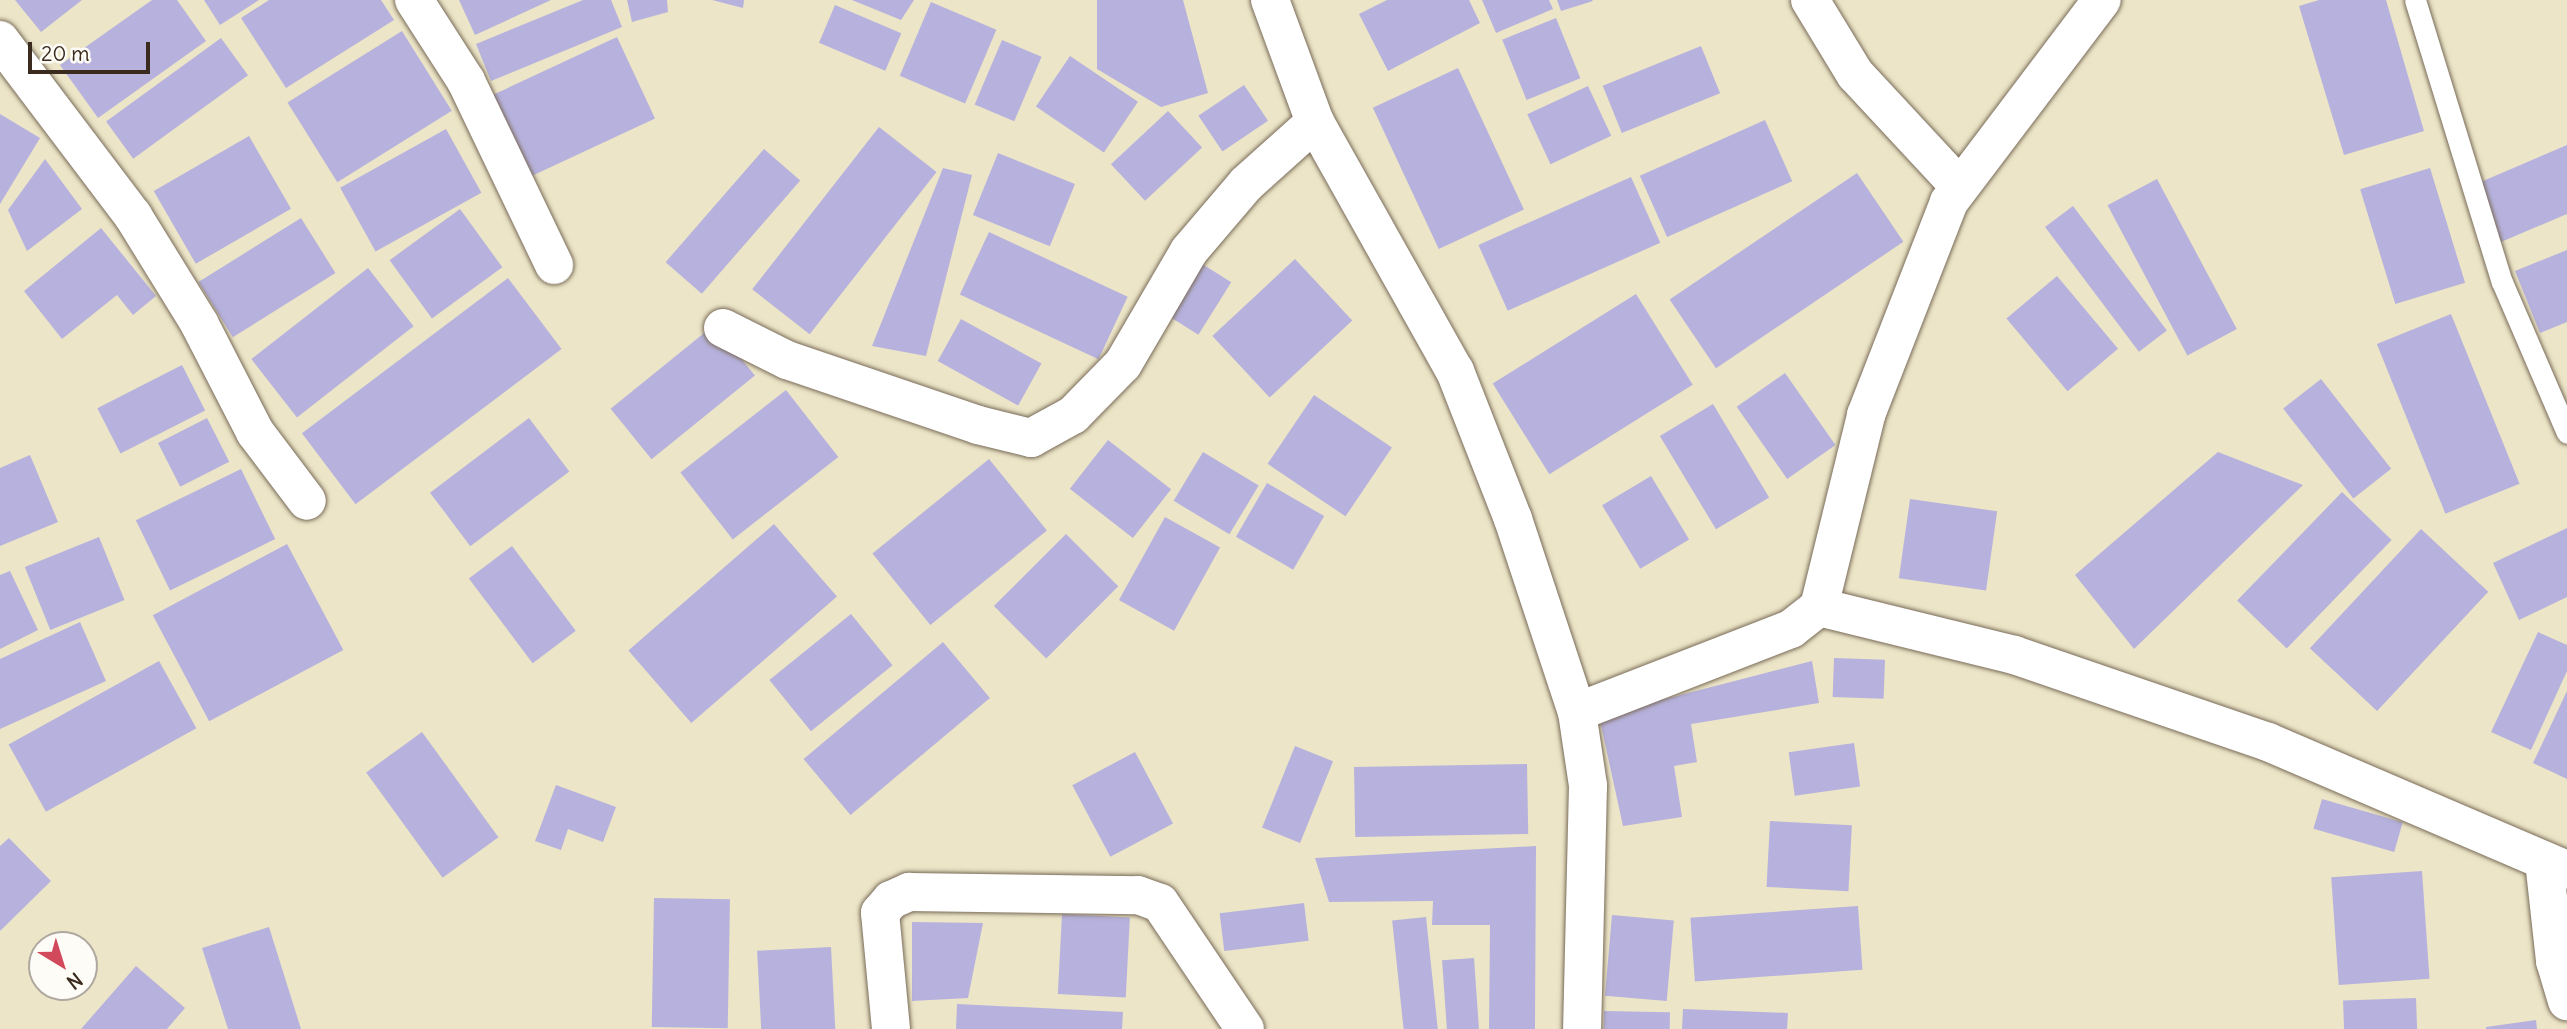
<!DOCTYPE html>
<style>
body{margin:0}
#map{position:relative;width:2567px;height:1029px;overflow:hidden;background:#ece5c7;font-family:Delius,sans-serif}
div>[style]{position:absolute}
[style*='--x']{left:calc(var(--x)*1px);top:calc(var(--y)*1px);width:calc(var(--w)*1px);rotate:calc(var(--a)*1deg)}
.building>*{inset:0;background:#b7b2dd;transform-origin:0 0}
.roads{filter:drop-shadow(0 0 2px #796b59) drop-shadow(0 0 2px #796b59)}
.service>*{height:21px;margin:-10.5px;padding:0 10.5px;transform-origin:10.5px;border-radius:10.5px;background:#fff}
.minor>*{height:38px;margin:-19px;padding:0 19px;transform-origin:19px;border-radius:19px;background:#fff}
.tertiary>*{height:38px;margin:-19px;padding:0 19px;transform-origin:19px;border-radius:19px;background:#fff}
span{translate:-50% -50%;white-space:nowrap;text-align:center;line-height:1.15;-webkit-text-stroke:6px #fdfcf7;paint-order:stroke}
.north{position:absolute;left:28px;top:931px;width:70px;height:70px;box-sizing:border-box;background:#fdfcf7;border:2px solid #afa8a0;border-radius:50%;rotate:142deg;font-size:19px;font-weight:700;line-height:28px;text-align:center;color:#3b2a1e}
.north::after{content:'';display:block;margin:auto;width:24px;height:32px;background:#d1495b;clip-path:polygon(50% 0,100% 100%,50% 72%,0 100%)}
.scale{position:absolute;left:28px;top:42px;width:122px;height:32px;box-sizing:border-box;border:4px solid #3b2a1e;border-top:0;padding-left:9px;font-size:21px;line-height:24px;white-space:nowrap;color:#3b2a1e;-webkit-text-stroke:5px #fdfcf7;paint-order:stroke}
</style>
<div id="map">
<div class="building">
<div style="clip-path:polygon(15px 0,82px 0,41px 32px)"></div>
<div style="clip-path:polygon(152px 0,177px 0,206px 41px,98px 118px,60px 65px)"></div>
<div style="clip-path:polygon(204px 0,259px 0,220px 25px)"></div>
<div style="clip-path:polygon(269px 0,381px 0,394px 20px,286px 88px,241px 18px)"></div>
<div style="clip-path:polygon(459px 0,551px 0,475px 35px)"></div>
<div style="clip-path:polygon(583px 0,611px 0,622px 27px,491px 81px,476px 44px)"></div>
<div style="clip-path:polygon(627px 0,667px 0,668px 12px,632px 22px)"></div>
<div style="clip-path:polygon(712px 0,744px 0,743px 8px)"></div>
<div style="clip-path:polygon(852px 0,914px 0,901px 20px)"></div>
<div style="clip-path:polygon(1097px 0,1183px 0,1208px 93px,1161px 107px,1097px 69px)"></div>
<div style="clip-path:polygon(1387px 0,1469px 0,1480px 23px,1388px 71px,1359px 14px)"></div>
<div style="clip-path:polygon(1482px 0,1549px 0,1553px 9px,1496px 33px)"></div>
<div style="clip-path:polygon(1557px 0,1592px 0,1593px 1px,1561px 11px)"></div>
<div style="clip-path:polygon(2319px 0,2386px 0,2424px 131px,2344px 155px,2299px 6px)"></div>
<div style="left:931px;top:2px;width:71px;height:80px;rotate:23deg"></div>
<div style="left:835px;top:5px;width:72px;height:41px;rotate:23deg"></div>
<div style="left:1556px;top:18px;width:65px;height:58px;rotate:68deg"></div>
<div style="left:402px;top:31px;width:94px;height:135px;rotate:58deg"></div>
<div style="left:617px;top:37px;width:90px;height:145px;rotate:65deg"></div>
<div style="left:221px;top:38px;width:46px;height:142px;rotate:54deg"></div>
<div style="left:1002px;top:40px;width:43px;height:70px;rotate:23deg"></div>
<div style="left:1701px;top:46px;width:51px;height:106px;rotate:68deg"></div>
<div style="left:1070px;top:56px;width:82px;height:61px;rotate:34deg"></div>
<div style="left:1458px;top:68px;width:156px;height:94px;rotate:65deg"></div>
<div style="left:1244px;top:85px;width:43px;height:55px;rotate:56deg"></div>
<div style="left:1588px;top:86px;width:55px;height:67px;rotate:65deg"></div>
<div style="left:1168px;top:111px;width:50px;height:78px;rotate:47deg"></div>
<div style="clip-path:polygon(0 114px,40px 138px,0 204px)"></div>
<div style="left:1765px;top:120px;width:67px;height:137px;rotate:66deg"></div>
<div style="left:879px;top:127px;width:73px;height:206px;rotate:38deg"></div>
<div style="left:446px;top:129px;width:73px;height:121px;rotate:61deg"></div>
<div style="left:249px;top:136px;width:84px;height:110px;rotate:60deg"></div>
<div style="clip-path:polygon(2567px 145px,2567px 214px,2501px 242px,2476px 184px)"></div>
<div style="left:764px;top:149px;width:48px;height:150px;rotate:41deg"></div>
<div style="left:998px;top:153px;width:83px;height:67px;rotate:22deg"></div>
<div style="clip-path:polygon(45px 159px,82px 209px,27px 251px,8px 210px)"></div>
<div style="clip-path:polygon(943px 168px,972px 175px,926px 356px,872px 346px)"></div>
<div style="left:2430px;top:168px;width:120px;height:73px;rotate:73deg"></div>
<div style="left:1857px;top:173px;width:83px;height:226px;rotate:56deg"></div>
<div style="left:1631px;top:177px;width:72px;height:167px;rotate:66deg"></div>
<div style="left:2157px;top:179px;width:170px;height:56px;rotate:62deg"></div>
<div style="left:2073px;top:206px;width:156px;height:35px;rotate:53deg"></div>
<div style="left:460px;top:209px;width:72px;height:87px;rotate:54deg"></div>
<div style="left:301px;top:218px;width:65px;height:121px;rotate:58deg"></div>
<div style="clip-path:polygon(101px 228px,156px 296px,133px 315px,117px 295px,62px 339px,24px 291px)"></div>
<div style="left:989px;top:232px;width:153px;height:69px;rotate:25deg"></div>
<div style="clip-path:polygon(2567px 250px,2567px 322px,2540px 333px,2515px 271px)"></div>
<div style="left:1295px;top:259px;width:84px;height:113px;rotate:47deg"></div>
<div style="left:1199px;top:262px;width:38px;height:62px;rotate:32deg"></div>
<div style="left:368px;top:268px;width:74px;height:148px;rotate:52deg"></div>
<div style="left:2057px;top:276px;width:95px;height:66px;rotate:50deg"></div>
<div style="left:508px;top:278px;width:89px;height:258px;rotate:53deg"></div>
<div style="left:1636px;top:294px;width:107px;height:169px;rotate:58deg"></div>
<div style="left:2451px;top:314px;width:183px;height:80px;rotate:68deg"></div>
<div style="left:961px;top:319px;width:92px;height:48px;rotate:29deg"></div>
<div style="left:714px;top:325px;width:65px;height:133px;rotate:51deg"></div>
<div style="left:182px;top:365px;width:51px;height:95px;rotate:63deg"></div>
<div style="left:1785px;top:373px;width:88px;height:59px;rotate:55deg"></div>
<div style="left:2321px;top:379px;width:114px;height:48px;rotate:52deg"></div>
<div style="left:786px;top:390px;width:85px;height:134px;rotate:52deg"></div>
<div style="left:1314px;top:395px;width:94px;height:83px;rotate:34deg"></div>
<div style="left:1713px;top:404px;width:109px;height:62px;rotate:59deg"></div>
<div style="left:207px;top:418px;width:49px;height:55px;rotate:63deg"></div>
<div style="left:529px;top:418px;width:67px;height:124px;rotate:53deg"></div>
<div style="left:1108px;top:440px;width:80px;height:62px;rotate:38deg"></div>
<div style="left:1203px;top:452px;width:65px;height:57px;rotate:31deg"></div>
<div style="clip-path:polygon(2218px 452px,2303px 485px,2134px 649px,2075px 575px)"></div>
<div style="clip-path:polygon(30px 455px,58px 522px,0 546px,0 468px)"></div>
<div style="left:989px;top:459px;width:92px;height:150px;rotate:51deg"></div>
<div style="left:241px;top:469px;width:78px;height:117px;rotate:64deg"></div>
<div style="left:1651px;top:476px;width:74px;height:57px;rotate:59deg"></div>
<div style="left:1267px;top:483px;width:66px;height:62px;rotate:30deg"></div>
<div style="left:2342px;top:492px;width:69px;height:151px;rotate:44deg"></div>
<div style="left:1910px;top:499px;width:88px;height:80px;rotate:8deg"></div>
<div style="left:1165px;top:517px;width:63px;height:95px;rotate:29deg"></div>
<div style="left:774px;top:524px;width:96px;height:193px;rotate:49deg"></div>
<div style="clip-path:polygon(2567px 528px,2567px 597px,2519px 620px,2493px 563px)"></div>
<div style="left:2421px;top:529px;width:92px;height:163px;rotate:43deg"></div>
<div style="left:1066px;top:534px;width:74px;height:102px;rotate:45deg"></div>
<div style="left:99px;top:537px;width:68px;height:80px;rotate:68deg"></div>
<div style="left:287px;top:544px;width:120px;height:152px;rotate:62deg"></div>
<div style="left:512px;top:546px;width:106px;height:54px;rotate:53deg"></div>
<div style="clip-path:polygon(10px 571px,38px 630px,0 649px,0 575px)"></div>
<div style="left:851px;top:614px;width:66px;height:105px;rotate:51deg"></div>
<div style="clip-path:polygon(80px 622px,106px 681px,0 729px,0 659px)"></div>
<div style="clip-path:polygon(2538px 632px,2567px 645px,2567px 671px,2531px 750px,2491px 732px)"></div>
<div style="left:943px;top:642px;width:73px;height:182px;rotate:50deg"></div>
<div style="left:1834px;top:658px;width:51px;height:39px;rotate:2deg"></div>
<div style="left:159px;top:661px;width:77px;height:172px;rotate:61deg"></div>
<div style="clip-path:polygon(1812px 661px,1819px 703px,1691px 724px,1697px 762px,1674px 766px,1682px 817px,1623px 826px,1599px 716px)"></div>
<div style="clip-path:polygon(2567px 691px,2567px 779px,2533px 763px)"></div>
<div style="left:422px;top:732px;width:130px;height:69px;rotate:54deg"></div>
<div style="left:1854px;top:743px;width:44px;height:66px;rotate:82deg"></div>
<div style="left:1295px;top:746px;width:41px;height:88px;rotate:22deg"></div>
<div style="left:1135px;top:752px;width:81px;height:71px;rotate:62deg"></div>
<div style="left:1527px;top:764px;width:70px;height:173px;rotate:89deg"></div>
<div style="clip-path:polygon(556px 785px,616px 807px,603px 842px,568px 829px,561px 850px,535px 841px)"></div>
<div style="left:2322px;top:799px;width:84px;height:31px;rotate:16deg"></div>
<div style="left:1770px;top:821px;width:82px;height:66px;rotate:3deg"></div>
<div style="clip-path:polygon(9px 838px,51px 881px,0 931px,0 846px)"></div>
<div style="clip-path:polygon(1536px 846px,1535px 1029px,1489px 1029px,1490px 925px,1432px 925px,1433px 901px,1329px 902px,1315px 858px)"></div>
<div style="left:2422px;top:871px;width:108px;height:91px;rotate:86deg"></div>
<div style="left:654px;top:898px;width:76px;height:129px;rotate:1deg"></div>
<div style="left:1304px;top:903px;width:38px;height:85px;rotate:83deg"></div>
<div style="left:1858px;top:906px;width:64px;height:168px;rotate:86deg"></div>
<div style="left:1062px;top:914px;width:68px;height:80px;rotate:3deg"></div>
<div style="left:1612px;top:915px;width:62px;height:81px;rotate:5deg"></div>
<div style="left:1426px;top:917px;width:113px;height:34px;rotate:84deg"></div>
<div style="clip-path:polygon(912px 922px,983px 923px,968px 998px,912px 1001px)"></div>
<div style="clip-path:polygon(269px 927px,301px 1029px,228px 1029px,202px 948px)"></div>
<div style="left:831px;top:947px;width:82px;height:74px;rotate:87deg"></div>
<div style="left:1474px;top:958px;width:71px;height:32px;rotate:86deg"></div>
<div style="clip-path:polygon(136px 966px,185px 1008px,167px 1029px,81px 1029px)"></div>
<div style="left:2416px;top:998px;width:31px;height:73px;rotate:88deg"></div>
<div style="clip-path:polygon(957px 1004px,1123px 1012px,1122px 1029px,956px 1029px)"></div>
<div style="clip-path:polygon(1683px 1009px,1788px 1013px,1787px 1029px,1682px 1029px)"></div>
<div style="left:1604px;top:1011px;width:66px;height:18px;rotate:1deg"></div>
<div style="clip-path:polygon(2536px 1020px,2537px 1029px,2486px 1029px,2486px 1027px)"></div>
</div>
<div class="roads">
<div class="service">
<div style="--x:2415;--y:0;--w:295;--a:72.9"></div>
<div style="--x:2502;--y:282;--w:164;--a:66.7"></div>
</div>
<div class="minor">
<div style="--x:414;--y:0;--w:96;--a:57.3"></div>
<div style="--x:466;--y:81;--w:204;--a:64.4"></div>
<div style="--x:1810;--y:0;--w:87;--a:58.7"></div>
<div style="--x:1855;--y:74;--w:154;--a:47.1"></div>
<div style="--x:0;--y:40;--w:221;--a:52.9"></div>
<div style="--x:133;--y:216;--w:126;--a:58.3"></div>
<div style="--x:199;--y:323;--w:123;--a:62.8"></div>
<div style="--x:255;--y:432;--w:86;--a:53"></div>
<div style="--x:723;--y:328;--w:72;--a:26.6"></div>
<div style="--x:787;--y:360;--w:202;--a:18.8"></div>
<div style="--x:978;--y:425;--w:55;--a:13.8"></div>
<div style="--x:1031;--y:438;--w:48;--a:-28.7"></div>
<div style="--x:1073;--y:415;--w:71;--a:-45.6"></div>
<div style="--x:1123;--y:364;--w:131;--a:-59.7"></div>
<div style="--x:1189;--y:251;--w:88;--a:-49.6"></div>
<div style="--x:1246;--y:184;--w:93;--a:-41.9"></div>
<div style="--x:1819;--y:607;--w:201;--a:13.8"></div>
<div style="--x:2014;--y:655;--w:268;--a:18.9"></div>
<div style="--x:2268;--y:742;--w:325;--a:23.2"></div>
<div style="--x:1577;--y:712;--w:230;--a:-21.2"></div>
<div style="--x:1791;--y:629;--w:36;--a:-38"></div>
<div style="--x:1819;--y:607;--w:198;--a:-76.2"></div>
<div style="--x:1866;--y:415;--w:229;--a:-68.7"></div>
<div style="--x:1949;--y:202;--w:253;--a:-52.9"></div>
<div style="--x:2544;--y:861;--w:101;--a:83.7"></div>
<div style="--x:2555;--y:961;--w:42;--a:73.3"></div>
<div style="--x:891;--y:1029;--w:117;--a:-95.4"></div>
<div style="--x:880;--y:913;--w:17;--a:-50"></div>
<div style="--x:891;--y:900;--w:20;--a:-24"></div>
<div style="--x:909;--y:892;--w:229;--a:0.8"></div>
<div style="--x:1138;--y:895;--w:23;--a:20"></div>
<div style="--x:1160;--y:903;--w:152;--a:56"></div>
</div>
<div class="tertiary">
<div style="--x:1270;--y:0;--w:130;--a:69.8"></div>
<div style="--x:1315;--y:122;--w:286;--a:60.7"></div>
<div style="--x:1455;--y:371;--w:159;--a:68.6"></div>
<div style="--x:1513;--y:519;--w:203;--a:71.7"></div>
<div style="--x:1577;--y:712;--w:75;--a:81.5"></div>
<div style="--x:1588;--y:786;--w:243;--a:91.4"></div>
</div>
</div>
<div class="north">N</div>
<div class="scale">20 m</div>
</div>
